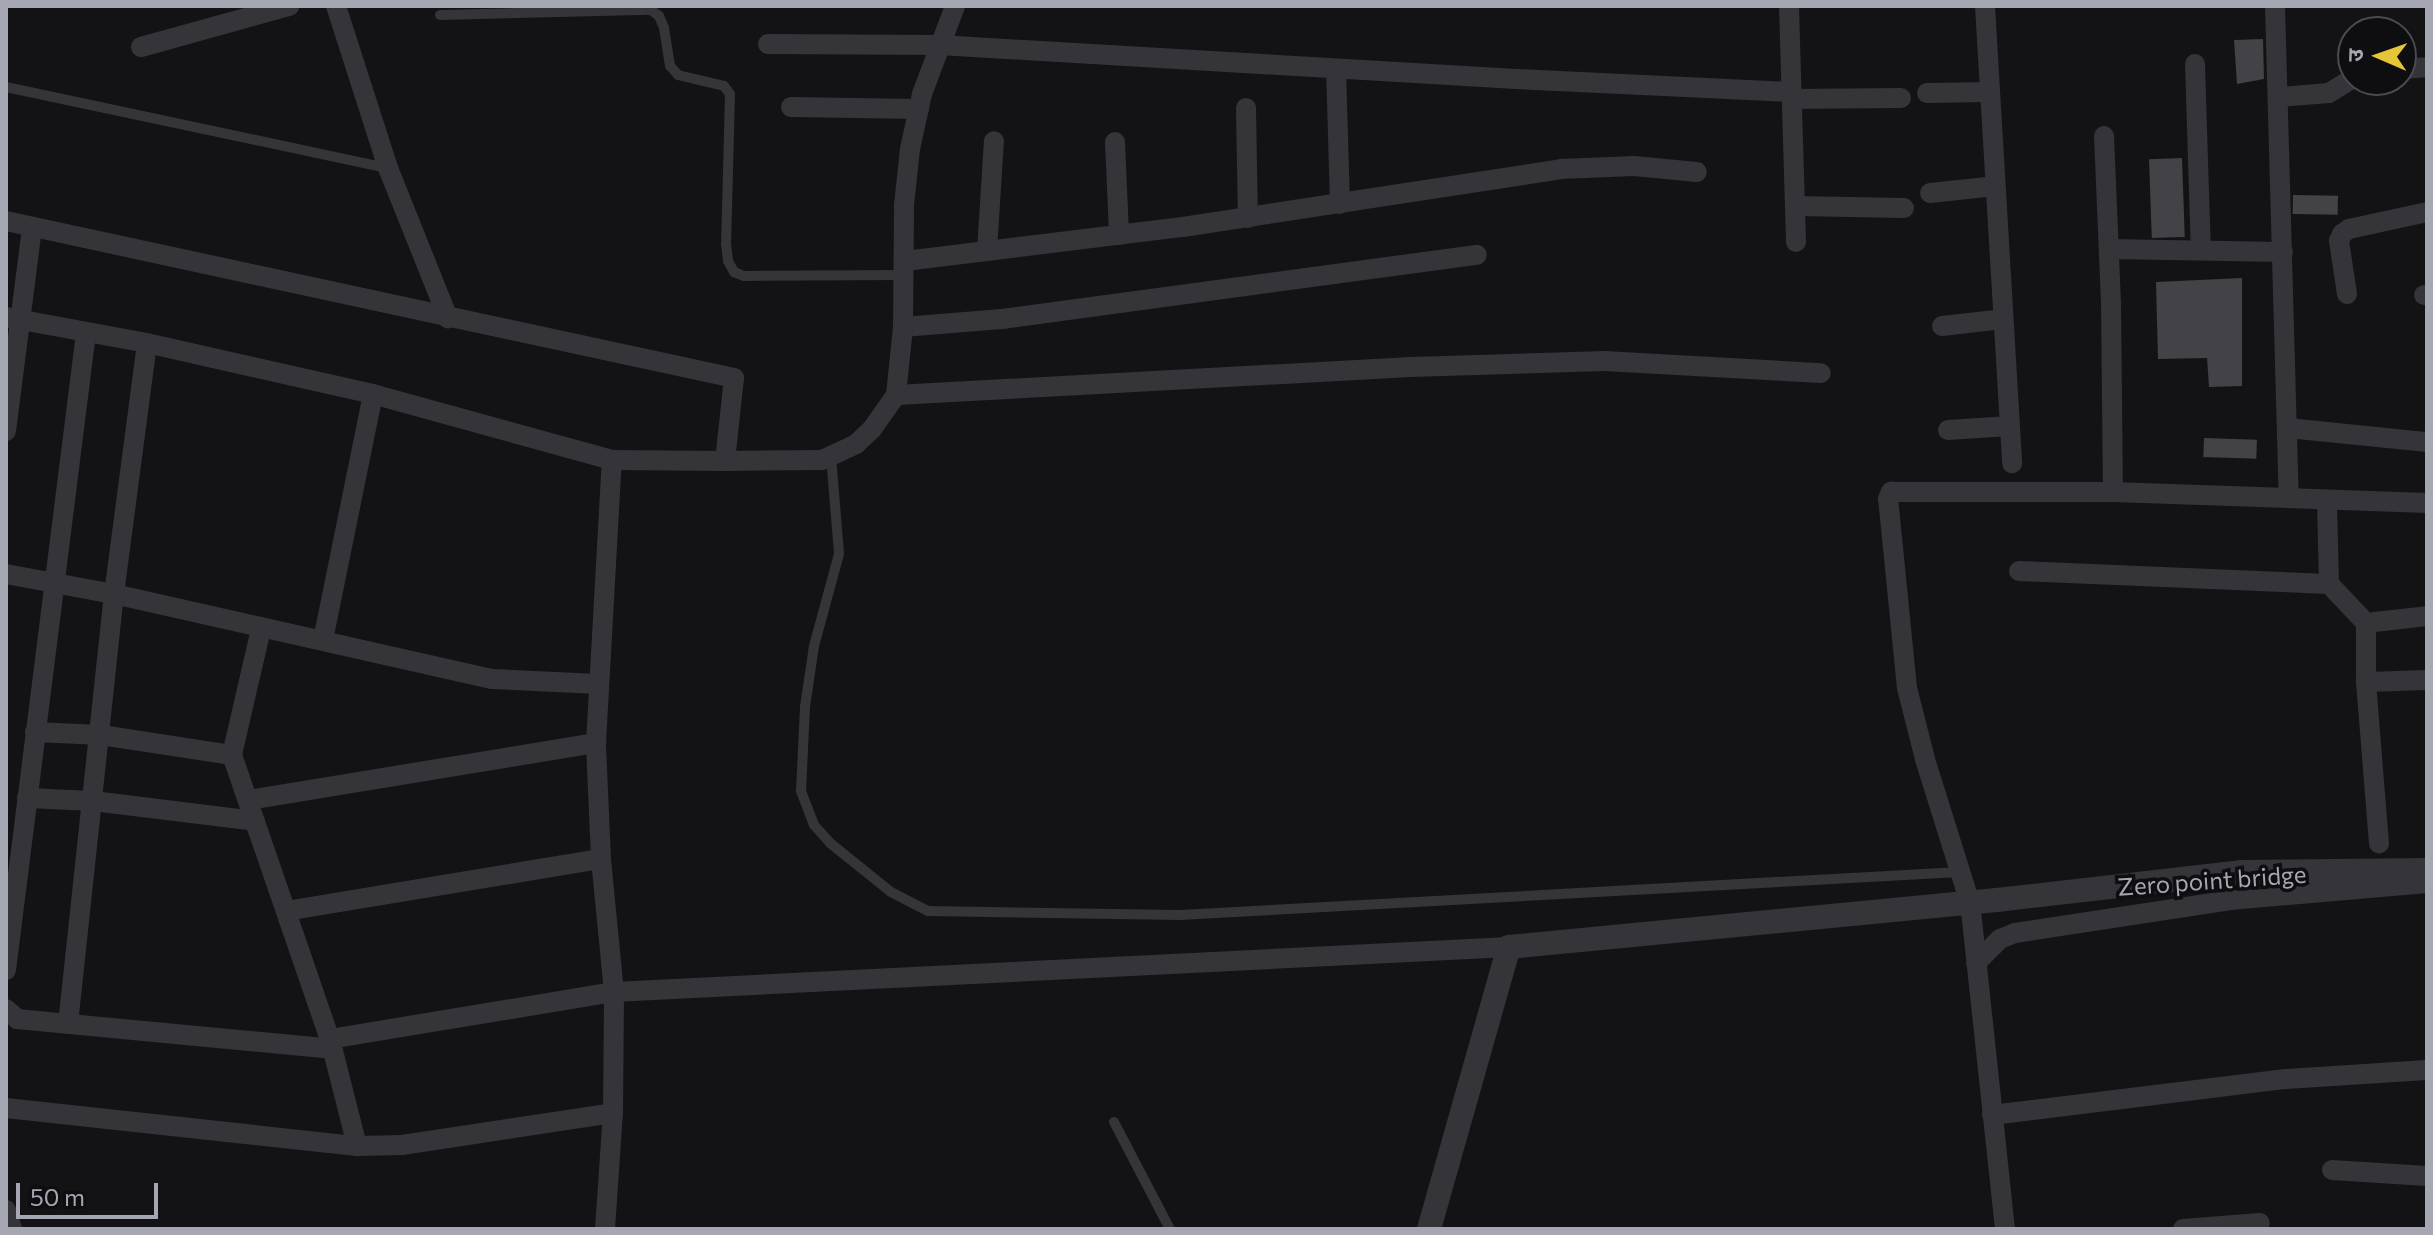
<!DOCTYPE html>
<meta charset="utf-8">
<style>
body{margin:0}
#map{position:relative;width:2433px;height:1235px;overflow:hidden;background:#131214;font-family:Commissioner,"Noto Sans Devanagari",sans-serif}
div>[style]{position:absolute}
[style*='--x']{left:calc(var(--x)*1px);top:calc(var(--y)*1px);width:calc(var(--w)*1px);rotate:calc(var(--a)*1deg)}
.building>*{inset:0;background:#424247;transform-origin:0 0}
.service>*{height:10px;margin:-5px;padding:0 5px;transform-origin:5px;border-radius:5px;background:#343439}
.minor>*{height:20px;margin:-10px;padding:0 10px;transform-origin:10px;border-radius:10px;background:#343439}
.tertiary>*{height:24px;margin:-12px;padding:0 12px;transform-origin:12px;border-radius:12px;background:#343439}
span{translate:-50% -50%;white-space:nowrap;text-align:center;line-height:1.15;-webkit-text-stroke:7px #0e0d0f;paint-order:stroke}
.street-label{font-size:24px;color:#a5a7b3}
.frame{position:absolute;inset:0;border:8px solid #a5a7b3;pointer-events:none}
.north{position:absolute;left:2337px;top:16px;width:80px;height:80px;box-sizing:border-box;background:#0e0d0f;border:2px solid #4a4b51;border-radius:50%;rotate:272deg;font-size:22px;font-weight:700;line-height:32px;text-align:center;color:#a5a7b3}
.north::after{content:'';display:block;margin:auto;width:28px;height:36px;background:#e5c639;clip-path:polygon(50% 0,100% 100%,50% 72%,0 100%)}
.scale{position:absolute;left:16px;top:1183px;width:142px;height:36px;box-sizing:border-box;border:4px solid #a5a7b3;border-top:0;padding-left:10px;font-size:24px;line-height:28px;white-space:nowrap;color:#a5a7b3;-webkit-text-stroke:6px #0e0d0f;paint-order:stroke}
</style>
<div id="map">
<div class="building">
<div style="clip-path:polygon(2263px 39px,2264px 79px,2237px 84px,2234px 40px)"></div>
<div style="left:2182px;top:158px;width:79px;height:33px;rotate:88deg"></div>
<div style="left:2293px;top:195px;width:45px;height:19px;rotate:1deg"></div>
<div style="clip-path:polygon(2242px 278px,2242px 386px,2209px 387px,2207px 358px,2158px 359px,2156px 282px)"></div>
<div style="left:2204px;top:438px;width:53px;height:19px;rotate:2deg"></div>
</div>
<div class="service">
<div style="--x:440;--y:15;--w:211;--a:-1.4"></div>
<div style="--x:651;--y:10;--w:10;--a:37"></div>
<div style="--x:659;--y:16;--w:13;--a:67"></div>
<div style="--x:664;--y:28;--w:38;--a:81"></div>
<div style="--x:670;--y:66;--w:12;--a:48"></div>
<div style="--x:678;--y:75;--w:47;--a:13.4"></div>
<div style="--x:724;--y:86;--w:10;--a:53"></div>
<div style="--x:730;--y:94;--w:150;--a:91.5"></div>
<div style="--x:726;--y:244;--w:17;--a:83"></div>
<div style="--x:728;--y:261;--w:13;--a:61"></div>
<div style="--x:734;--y:272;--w:11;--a:22"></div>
<div style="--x:744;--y:276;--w:160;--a:-0.4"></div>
<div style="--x:6;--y:87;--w:390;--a:12"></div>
<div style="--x:831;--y:456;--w:98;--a:85.3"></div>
<div style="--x:839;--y:554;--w:95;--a:105.2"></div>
<div style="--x:814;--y:646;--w:62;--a:98.4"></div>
<div style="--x:805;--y:707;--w:84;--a:92.7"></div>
<div style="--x:801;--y:791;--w:36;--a:69"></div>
<div style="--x:814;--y:825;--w:24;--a:48"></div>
<div style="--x:830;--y:843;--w:78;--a:38.8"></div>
<div style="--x:891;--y:892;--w:42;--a:27.2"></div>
<div style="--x:928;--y:911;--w:252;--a:0.9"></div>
<div style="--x:1180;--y:915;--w:781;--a:-3.16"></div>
<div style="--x:1114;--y:1122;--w:121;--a:62.4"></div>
</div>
<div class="minor">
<div style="--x:336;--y:6;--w:170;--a:72.2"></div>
<div style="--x:388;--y:168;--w:162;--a:68.2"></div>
<div style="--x:1789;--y:6;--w:236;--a:88.3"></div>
<div style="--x:1985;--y:6;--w:458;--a:86.6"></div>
<div style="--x:2275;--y:6;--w:490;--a:88.4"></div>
<div style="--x:768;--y:44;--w:171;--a:0.3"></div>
<div style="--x:939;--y:45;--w:578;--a:3.37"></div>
<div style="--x:1516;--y:79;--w:274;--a:2.7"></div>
<div style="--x:141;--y:47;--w:154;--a:-15.5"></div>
<div style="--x:2195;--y:64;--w:186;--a:88.2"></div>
<div style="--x:1336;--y:69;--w:135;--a:88.3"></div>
<div style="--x:2401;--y:69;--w:26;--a:-4"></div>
<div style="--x:1927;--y:93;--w:62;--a:-0.9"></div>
<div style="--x:2279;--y:97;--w:50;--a:-4.6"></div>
<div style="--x:2329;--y:93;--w:28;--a:-32"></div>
<div style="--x:1791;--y:99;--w:110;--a:-0.5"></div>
<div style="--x:791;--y:107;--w:128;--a:0.9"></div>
<div style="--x:1246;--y:108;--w:110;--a:89"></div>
<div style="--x:2104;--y:136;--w:168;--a:87.6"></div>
<div style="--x:2111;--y:304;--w:188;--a:89.4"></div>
<div style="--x:1115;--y:142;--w:93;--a:87.5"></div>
<div style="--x:1930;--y:193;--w:65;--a:-6.1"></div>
<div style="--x:1795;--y:206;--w:109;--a:1.1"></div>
<div style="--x:6;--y:221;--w:745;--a:12.17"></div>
<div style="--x:734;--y:378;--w:83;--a:96.2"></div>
<div style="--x:725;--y:461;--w:113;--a:-179.5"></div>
<div style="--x:612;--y:460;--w:248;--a:-164.6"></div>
<div style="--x:373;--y:394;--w:232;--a:-167.3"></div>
<div style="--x:147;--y:343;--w:143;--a:-169.6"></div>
<div style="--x:2109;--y:249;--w:174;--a:1"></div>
<div style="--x:987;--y:251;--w:110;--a:-86.4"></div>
<div style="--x:905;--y:261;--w:280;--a:-7"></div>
<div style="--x:1183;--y:227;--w:381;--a:-8.7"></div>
<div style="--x:1560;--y:169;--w:74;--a:-2.3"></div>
<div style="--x:1634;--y:166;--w:63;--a:5.4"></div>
<div style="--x:2347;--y:294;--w:54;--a:-98.6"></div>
<div style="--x:2339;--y:241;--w:8;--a:-67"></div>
<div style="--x:2342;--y:234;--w:9;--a:-36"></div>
<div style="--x:2349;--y:229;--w:80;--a:-12.3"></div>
<div style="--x:2424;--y:295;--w:3;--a:0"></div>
<div style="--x:1942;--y:326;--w:61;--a:-6.5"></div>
<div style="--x:903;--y:327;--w:99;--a:-4.6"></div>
<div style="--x:1002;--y:319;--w:479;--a:-7.7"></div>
<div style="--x:896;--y:395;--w:516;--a:-3.11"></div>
<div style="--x:1411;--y:367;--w:193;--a:-1.8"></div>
<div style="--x:1604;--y:361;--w:217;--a:3.2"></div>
<div style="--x:2288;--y:428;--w:140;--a:5.8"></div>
<div style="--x:1948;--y:430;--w:62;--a:-3.7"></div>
<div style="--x:6;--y:431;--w:206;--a:-82.7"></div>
<div style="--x:725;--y:461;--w:97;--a:-0.6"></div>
<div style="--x:822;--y:460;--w:38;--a:-25"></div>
<div style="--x:856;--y:444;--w:22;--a:-43"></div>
<div style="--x:872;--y:429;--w:42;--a:-54.8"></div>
<div style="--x:896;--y:395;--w:68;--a:-84.1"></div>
<div style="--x:903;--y:327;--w:122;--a:-89.5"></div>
<div style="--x:904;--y:205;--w:56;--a:-83.9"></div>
<div style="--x:910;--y:149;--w:56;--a:-77.7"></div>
<div style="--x:922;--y:94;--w:94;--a:-69.4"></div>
<div style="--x:2019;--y:571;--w:310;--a:2.4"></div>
<div style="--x:2329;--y:584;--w:84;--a:-91.4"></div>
<div style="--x:6;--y:574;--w:110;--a:10.5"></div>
<div style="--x:114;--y:594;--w:387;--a:12.7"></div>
<div style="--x:492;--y:679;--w:106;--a:2.7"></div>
<div style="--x:2329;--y:584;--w:54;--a:46.5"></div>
<div style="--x:2366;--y:623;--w:59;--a:90"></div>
<div style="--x:2366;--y:682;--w:162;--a:85.4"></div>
<div style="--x:2366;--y:623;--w:61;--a:-6.5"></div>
<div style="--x:261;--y:629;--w:129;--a:103"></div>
<div style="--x:232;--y:755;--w:300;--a:71"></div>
<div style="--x:330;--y:1039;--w:288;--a:-9.4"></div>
<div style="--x:614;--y:992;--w:134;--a:-95.6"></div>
<div style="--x:601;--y:859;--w:116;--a:-92.5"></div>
<div style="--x:596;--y:743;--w:283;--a:-86.8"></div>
<div style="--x:323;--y:640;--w:251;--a:-78.5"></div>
<div style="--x:2366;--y:682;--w:61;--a:-1.9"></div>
<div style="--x:35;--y:732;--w:66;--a:2.6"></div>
<div style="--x:101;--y:735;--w:133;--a:8.7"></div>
<div style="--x:27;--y:798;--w:66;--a:2.6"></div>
<div style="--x:93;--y:801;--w:163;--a:7"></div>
<div style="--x:248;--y:800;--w:353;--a:-9.3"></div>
<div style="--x:286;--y:911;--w:319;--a:-9.4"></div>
<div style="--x:1976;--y:963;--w:34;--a:-45"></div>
<div style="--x:2000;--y:939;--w:16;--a:-22"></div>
<div style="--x:2015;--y:933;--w:218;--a:-8.7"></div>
<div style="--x:2230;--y:900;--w:198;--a:-4.9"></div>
<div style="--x:6;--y:970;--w:642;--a:-82.84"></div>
<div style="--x:6;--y:1009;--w:15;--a:42"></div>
<div style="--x:17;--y:1019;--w:316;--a:5.4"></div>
<div style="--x:68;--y:1024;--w:432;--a:-83.9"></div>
<div style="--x:114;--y:594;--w:253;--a:-82.5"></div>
<div style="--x:330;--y:1039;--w:110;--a:75.8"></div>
<div style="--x:6;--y:1108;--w:353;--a:6.2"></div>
<div style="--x:357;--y:1146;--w:45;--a:-1.3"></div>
<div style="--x:402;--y:1145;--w:213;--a:-8.6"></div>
<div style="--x:1992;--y:1115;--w:296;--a:-7"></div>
<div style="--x:2286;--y:1079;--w:141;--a:-3.7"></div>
<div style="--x:2332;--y:1170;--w:95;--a:3.6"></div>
<div style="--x:6;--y:1210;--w:20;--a:72"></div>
<div style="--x:605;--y:1229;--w:116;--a:-86.1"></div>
<div style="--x:613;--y:1113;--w:121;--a:-89.5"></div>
<div style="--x:614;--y:992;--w:896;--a:-2.88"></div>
<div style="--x:2005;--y:1229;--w:328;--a:-96.1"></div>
<div style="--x:1970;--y:903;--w:151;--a:-107.4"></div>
<div style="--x:1925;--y:759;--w:73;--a:-104.2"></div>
<div style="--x:1907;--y:688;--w:190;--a:-95.7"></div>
<div style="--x:1888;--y:499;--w:8;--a:-67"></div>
<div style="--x:1891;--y:492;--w:222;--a:0"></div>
<div style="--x:2113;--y:492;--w:314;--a:2"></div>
<div style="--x:2183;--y:1229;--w:77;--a:-4.5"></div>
</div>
<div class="tertiary">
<div style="--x:1429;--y:1229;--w:293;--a:-74.2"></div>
<div style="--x:1509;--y:947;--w:490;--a:-5.5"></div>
<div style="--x:1997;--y:900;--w:247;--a:-6.5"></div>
<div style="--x:2242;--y:872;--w:185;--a:-0.6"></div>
</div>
<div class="street-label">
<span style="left:2212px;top:880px;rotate:-4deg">Zero point bridge</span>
</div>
<div class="frame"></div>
<div class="north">उ</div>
<div class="scale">50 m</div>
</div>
